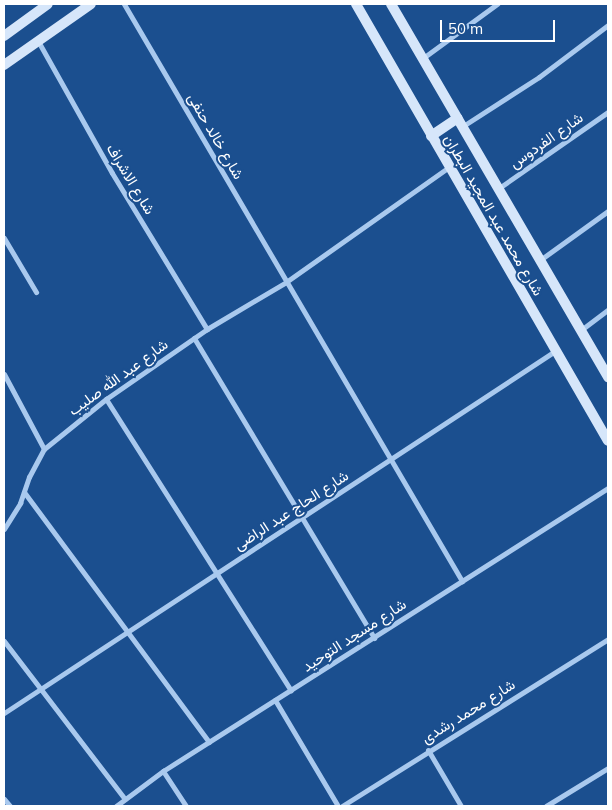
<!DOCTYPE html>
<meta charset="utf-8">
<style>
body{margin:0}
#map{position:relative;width:612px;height:810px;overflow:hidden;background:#1b4f8f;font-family:Mulish,Vazirmatn,sans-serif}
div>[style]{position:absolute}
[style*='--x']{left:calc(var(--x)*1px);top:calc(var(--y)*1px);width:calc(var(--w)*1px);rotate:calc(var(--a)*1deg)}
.street>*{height:5px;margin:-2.5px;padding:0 2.5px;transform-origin:2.5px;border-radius:2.5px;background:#a9c9ee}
.secondary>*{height:10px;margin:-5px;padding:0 5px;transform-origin:5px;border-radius:5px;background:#d6e6fa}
span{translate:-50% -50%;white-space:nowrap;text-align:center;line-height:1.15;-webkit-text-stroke:4px #1b4f8f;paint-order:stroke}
.street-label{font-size:15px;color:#fff}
.frame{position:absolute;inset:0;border:5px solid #fff;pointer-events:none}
.scale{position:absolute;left:440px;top:20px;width:115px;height:22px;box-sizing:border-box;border:2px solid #fff;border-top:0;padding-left:6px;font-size:15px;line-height:18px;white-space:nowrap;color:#fff;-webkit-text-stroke:4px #1b4f8f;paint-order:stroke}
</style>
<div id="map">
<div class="street">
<div style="--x:124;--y:4;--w:669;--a:59.64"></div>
<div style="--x:38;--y:41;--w:151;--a:60.7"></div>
<div style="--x:112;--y:173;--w:183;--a:58.7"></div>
<div style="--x:423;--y:58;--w:92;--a:-36.1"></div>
<div style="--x:463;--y:126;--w:90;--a:-32.8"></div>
<div style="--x:539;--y:77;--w:86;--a:-37"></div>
<div style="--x:499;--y:188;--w:133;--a:-34.9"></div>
<div style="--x:4;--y:238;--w:63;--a:59.3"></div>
<div style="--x:540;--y:260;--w:84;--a:-35.8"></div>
<div style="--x:581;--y:330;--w:34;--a:-37"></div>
<div style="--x:194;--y:338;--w:350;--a:59"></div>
<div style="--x:4;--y:374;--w:85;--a:61.9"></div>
<div style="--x:106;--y:399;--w:345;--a:57.6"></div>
<div style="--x:24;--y:492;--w:311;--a:53.5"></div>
<div style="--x:4;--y:529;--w:31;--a:-58"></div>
<div style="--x:20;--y:503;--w:28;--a:-71"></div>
<div style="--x:29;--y:477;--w:32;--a:-62"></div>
<div style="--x:44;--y:449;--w:80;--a:-38.9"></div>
<div style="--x:106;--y:399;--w:123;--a:-34.7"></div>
<div style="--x:207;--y:329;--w:92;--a:-30.7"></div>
<div style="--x:286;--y:282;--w:199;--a:-35.2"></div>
<div style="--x:4;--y:641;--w:199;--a:52.6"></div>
<div style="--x:275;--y:700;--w:123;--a:59.3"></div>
<div style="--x:4;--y:713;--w:659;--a:-33.3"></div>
<div style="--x:428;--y:750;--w:65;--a:59.5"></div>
<div style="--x:163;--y:771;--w:42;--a:56.7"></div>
<div style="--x:4;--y:799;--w:9;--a:49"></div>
<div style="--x:116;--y:806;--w:59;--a:-36.7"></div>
<div style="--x:163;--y:771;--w:527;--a:-32.45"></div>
<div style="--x:342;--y:806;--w:314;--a:-32.1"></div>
<div style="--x:546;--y:806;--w:73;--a:-31.5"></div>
</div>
<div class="secondary">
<div style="--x:356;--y:4;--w:504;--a:60.03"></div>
<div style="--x:391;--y:4;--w:432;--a:59.8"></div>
<div style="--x:4;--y:36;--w:54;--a:-36"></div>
<div style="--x:4;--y:65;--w:106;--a:-35"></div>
<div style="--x:431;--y:136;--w:32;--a:-34"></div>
</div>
<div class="street-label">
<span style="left:216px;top:136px;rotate:60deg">شارع خالد حنفى</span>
<span style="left:546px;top:140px;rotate:-35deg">شارع الفردوس</span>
<span style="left:131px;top:179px;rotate:59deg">شارع الاشراف</span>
<span style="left:494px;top:215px;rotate:60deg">شارع محمد عبد المجيد البطران</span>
<span style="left:118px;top:377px;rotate:-36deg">شارع عبد الله صليب</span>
<span style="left:291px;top:510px;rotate:-33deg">شارع الحاج عبد الراضى</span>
<span style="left:354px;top:635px;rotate:-33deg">شارع مسجد التوحيد</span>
<span style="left:468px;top:711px;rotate:-32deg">شارع محمد رشدى</span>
</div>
<div class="frame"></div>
<div class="scale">50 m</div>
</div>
